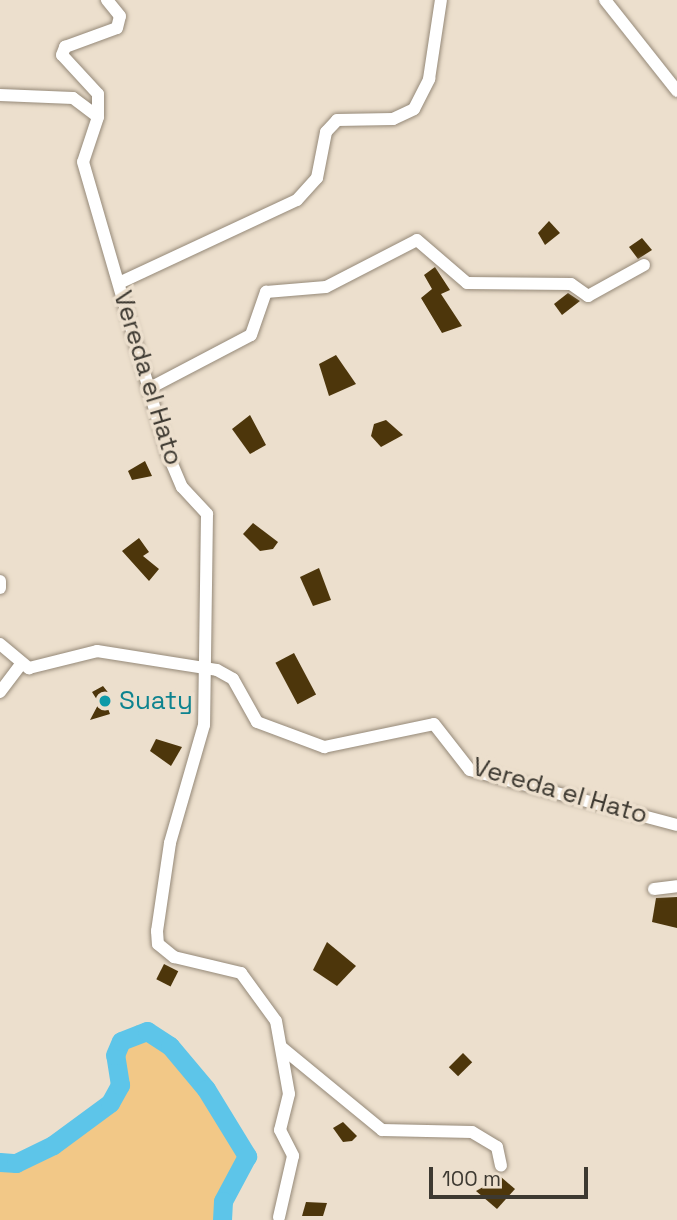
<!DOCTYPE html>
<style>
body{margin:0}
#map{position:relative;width:677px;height:1220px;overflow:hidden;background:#ecdfcd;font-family:"Space Grotesk",sans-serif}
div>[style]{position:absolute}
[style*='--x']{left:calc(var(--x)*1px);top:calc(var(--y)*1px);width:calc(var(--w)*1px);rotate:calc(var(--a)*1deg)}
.green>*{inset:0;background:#f2c887}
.river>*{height:19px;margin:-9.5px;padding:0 9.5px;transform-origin:9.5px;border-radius:9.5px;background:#5dc5e9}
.building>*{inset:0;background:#4d360b;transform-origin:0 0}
.roads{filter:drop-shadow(0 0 2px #958978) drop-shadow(0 0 2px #958978)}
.minor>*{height:12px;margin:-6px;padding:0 6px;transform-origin:6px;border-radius:6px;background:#fff}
.dots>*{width:19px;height:19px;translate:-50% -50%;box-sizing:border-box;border:4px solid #ecdfcd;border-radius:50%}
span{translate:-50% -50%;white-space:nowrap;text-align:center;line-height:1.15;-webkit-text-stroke:7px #ecdfcd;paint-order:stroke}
.street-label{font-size:26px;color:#3d3931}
.culture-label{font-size:26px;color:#0d838f}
.left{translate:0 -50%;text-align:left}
.scale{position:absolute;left:429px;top:1167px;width:159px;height:32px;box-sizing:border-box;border:4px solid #3d3931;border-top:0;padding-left:9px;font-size:21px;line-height:24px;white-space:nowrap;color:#3d3931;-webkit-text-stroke:5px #ecdfcd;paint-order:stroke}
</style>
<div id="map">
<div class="green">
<div style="clip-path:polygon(137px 1025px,189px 1062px,230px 1127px,242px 1154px,229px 1220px,0 1220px,0 1166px,49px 1147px,102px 1104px,123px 1077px,119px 1054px,124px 1034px)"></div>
</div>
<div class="river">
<div style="--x:0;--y:1162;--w:16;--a:4"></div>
<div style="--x:16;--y:1163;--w:41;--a:-25.9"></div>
<div style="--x:53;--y:1145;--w:71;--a:-36.4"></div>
<div style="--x:110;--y:1103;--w:21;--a:-61"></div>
<div style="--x:120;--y:1085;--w:30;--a:-99"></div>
<div style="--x:115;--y:1055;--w:15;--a:-67"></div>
<div style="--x:121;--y:1041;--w:28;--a:-21"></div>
<div style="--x:147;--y:1031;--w:27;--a:33"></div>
<div style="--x:170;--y:1046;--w:56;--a:50.1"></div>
<div style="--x:206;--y:1089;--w:79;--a:58.5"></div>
<div style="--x:247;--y:1156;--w:51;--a:118.1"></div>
<div style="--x:223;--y:1201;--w:19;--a:93"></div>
</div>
<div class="building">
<div style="clip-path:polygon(549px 221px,560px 233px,545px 245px,538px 233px)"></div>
<div style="clip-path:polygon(642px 238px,652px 250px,638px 259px,629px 247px)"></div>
<div style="clip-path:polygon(435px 267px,450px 290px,441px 294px,462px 326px,442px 333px,421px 298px,432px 289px,424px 275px)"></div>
<div style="clip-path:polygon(568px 293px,580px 301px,562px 315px,554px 304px)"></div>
<div style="clip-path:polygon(336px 355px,356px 384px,329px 396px,319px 364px)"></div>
<div style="clip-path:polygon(250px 415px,266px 445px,250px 454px,232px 429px)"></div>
<div style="clip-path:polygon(386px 420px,403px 435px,381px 447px,371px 436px,374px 424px)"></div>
<div style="clip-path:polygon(145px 461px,152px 476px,132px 480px,128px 471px)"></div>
<div style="clip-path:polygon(253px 523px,278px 542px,273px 549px,260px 551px,243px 534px)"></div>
<div style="clip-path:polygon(139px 538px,149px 552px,143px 556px,159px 569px,149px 581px,122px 551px)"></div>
<div style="clip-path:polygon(319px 568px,331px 600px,313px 606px,300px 577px)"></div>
<div style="left:294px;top:653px;width:47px;height:21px;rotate:62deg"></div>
<div style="clip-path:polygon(103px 686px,114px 700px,107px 706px,110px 714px,90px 720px,99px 703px,92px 692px)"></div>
<div style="clip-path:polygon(156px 739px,182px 747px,171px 766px,150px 751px)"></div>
<div style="clip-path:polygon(677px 897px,677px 928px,652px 922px,656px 898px)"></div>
<div style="clip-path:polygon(327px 942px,356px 966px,337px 986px,313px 970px)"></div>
<div style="left:164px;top:964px;width:16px;height:17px;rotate:27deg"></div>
<div style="left:463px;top:1053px;width:13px;height:20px;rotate:45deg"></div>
<div style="clip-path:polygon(343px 1122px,357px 1136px,352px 1141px,343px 1142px,333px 1128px)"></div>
<div style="clip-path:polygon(501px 1177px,515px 1189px,497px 1209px,476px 1191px)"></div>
<div style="clip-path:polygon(306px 1202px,327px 1203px,323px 1216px,302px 1216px)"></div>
</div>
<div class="roads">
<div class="minor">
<div style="--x:605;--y:0;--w:116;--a:51.6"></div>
<div style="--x:0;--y:95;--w:73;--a:2.4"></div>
<div style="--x:73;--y:98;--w:31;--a:37"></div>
<div style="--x:98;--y:117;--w:47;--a:108.4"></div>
<div style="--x:83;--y:162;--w:302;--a:73.8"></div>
<div style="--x:167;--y:452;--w:38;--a:67"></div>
<div style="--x:182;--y:487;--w:37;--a:47"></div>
<div style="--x:207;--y:514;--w:211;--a:90.8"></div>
<div style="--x:204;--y:725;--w:123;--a:106.1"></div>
<div style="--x:170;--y:843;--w:89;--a:98.4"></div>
<div style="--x:157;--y:931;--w:13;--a:86"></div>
<div style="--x:158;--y:944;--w:21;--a:39"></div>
<div style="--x:174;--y:957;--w:69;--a:13.4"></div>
<div style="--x:241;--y:973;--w:59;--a:53.9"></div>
<div style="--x:276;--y:1021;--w:74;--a:79.9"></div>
<div style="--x:289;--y:1094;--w:37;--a:104"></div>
<div style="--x:280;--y:1130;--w:29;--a:63"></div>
<div style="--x:293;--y:1156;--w:63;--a:102.9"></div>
<div style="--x:98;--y:117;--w:23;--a:-90"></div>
<div style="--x:98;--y:94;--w:53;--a:-132.7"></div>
<div style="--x:62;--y:55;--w:9;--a:-69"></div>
<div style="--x:65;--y:47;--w:55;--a:-20.1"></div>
<div style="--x:117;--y:28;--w:12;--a:-76"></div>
<div style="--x:120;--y:16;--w:21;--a:-129"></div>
<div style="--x:119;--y:283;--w:196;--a:-25"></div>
<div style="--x:297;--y:200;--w:30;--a:-48"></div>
<div style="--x:317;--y:178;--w:47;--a:-78.9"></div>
<div style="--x:326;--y:132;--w:16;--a:-47"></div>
<div style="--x:337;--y:120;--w:56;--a:-1"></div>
<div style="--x:393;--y:119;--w:23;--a:-25"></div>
<div style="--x:414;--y:109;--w:34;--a:-63"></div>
<div style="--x:429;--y:79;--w:80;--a:-81.4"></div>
<div style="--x:148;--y:389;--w:116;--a:-27.7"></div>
<div style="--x:251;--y:335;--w:46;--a:-70.8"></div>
<div style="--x:266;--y:292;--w:60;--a:-4.8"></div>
<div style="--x:326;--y:287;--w:102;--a:-27.3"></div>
<div style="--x:417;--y:240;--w:66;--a:40.7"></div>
<div style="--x:467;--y:283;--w:104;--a:0.6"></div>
<div style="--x:571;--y:284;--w:21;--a:35"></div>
<div style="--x:588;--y:296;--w:64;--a:-29"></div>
<div style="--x:0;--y:581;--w:7;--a:90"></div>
<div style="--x:0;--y:644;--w:38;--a:40"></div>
<div style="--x:29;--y:668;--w:70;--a:-14"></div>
<div style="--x:97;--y:651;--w:121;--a:9"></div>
<div style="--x:217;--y:670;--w:18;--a:29"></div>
<div style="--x:233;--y:679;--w:49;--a:60.8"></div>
<div style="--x:257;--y:722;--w:72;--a:20.5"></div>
<div style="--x:324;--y:747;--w:112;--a:-11.8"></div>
<div style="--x:434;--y:724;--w:58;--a:52"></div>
<div style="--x:470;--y:770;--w:214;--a:14.9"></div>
<div style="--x:0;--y:692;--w:34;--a:-53"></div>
<div style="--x:654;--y:889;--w:23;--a:-7"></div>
<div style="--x:281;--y:1047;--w:131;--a:39.4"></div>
<div style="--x:382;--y:1130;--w:90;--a:1.3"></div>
<div style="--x:472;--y:1132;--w:29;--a:31"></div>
<div style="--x:497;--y:1147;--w:19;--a:78"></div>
</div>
</div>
<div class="dots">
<div style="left:105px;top:701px;background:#0f9aa8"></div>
</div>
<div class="street-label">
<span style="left:148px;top:378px;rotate:73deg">Vereda el Hato</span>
<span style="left:560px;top:791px;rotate:16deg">Vereda el Hato</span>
</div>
<div class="culture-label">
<span class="left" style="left:119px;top:701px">Suaty</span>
</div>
<div class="scale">100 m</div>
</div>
